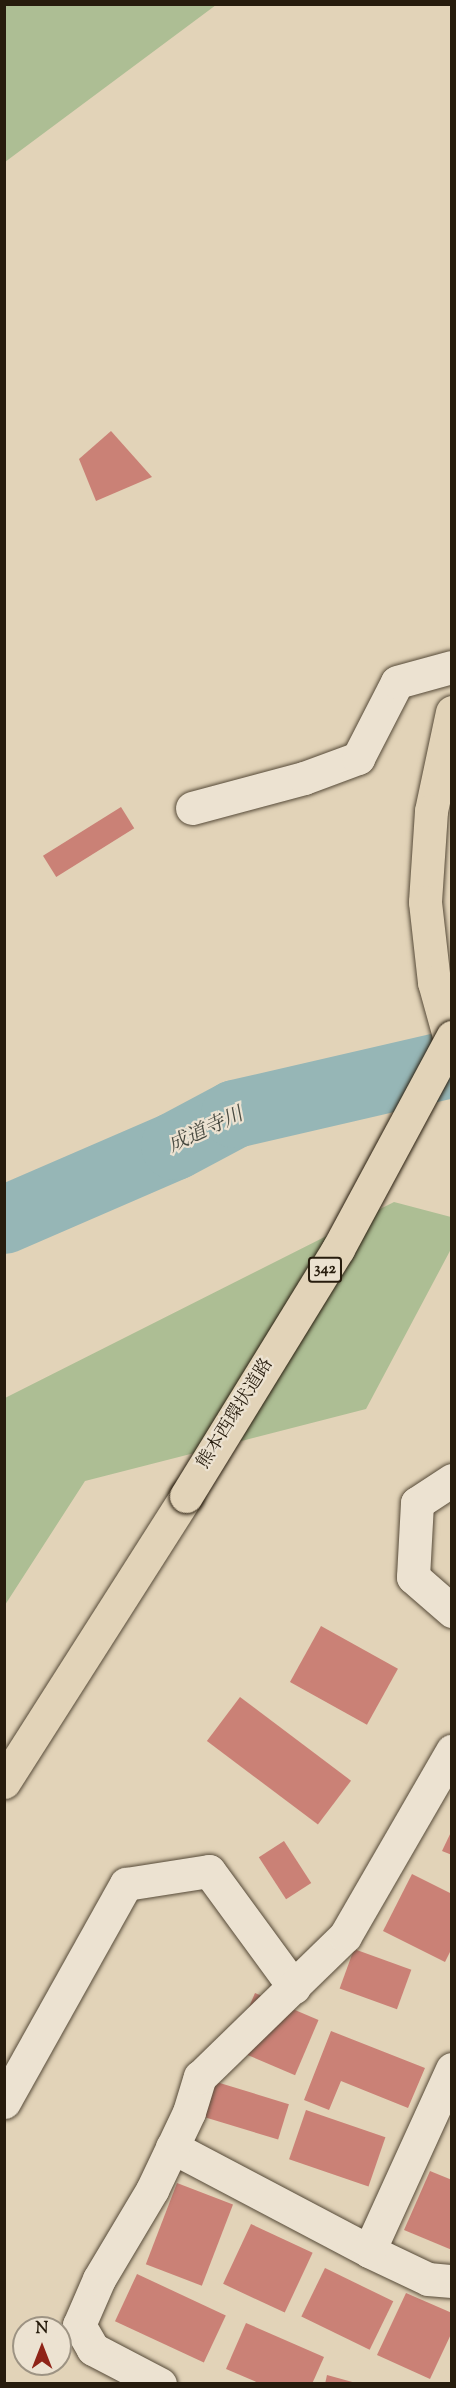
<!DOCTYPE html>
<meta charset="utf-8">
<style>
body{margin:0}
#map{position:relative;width:456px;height:2388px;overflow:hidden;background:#e2d3b8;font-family:"Sorts Mill Goudy","Noto Serif JP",serif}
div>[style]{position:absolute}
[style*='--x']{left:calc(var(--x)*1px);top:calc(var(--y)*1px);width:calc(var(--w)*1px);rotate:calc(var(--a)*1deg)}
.green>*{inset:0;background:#adbe94}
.river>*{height:68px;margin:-34px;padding:0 34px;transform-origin:34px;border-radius:34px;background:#96b6b6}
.building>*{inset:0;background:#ca8176;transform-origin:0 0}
.roads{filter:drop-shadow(0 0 2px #564a38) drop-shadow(0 0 2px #564a38)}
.minor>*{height:33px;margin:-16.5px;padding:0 16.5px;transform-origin:16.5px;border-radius:16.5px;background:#ece2d1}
.highway>*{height:33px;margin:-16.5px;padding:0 16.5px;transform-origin:16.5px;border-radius:16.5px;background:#e2d3b8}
.bridges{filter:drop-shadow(0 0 2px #271c0d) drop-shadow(0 0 2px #271c0d)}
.highway-bridge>*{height:33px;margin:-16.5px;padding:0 16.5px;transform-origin:16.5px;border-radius:16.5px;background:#e2d3b8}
span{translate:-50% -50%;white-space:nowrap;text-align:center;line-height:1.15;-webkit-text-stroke:4.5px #ece2d1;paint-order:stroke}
.shield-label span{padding:2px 4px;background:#ece2d1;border:2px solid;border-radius:4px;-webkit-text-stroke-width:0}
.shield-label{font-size:16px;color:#271c0d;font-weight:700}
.street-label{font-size:18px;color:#271c0d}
.water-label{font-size:20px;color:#484a40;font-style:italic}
.frame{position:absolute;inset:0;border:6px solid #271c0d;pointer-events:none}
.north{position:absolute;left:12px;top:2316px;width:60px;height:60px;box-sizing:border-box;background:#ece2d1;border:2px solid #9d9383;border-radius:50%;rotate:0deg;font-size:16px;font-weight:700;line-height:24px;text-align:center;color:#271c0d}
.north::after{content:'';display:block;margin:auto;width:21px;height:27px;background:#8f2418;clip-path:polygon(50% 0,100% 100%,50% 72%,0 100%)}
</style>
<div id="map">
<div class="green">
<div style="clip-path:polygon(5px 4px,216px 4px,216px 5px,5px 162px)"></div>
<div style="clip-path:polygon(394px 1202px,451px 1217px,451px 1249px,366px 1409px,85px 1481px,5px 1605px,5px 1398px)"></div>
</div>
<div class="river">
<div style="--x:4;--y:1220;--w:186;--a:-23.4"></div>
<div style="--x:175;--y:1146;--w:68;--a:-28.1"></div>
<div style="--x:235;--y:1114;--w:223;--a:-13"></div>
</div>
<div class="building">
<div style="clip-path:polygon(111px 431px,152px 477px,96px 501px,79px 459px)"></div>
<div style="left:121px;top:807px;width:25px;height:92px;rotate:58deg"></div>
<div style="left:321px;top:1626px;width:88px;height:64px;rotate:29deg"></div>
<div style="left:240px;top:1697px;width:139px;height:55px;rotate:37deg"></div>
<div style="clip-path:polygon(452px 1830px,452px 1855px,442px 1851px)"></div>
<div style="left:284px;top:1841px;width:50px;height:30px;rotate:57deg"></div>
<div style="clip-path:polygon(412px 1874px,452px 1894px,452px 1948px,445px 1962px,383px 1931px)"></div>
<div style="left:354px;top:1949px;width:61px;height:42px;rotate:20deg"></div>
<div style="left:255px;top:1993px;width:69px;height:60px;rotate:23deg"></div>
<div style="clip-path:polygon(331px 2031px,425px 2068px,408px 2108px,341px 2081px,329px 2110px,304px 2100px)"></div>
<div style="left:200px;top:2077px;width:93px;height:37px;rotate:17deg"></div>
<div style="left:306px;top:2110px;width:84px;height:52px;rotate:19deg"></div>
<div style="clip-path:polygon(430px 2171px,452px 2180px,452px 2250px,404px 2230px)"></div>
<div style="left:177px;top:2183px;width:60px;height:87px;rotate:21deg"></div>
<div style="left:251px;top:2224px;width:68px;height:66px;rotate:25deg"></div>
<div style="left:325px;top:2268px;width:76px;height:54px;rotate:26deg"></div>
<div style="left:137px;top:2274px;width:98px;height:52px;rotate:25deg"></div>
<div style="clip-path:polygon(406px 2293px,452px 2313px,452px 2332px,430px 2379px,377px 2355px)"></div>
<div style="clip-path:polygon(246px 2323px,324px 2357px,312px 2384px,261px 2384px,226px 2369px)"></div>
<div style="clip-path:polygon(327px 2375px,356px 2383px,356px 2384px,325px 2384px)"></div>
</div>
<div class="roads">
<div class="minor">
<div style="--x:192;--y:808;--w:116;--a:-15"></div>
<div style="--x:304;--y:778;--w:58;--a:-20.3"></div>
<div style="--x:358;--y:758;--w:85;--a:-62.8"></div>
<div style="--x:397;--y:682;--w:57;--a:-15.3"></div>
<div style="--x:452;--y:1480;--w:42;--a:146.7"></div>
<div style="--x:417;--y:1503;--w:74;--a:93.1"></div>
<div style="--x:413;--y:1577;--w:52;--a:41.1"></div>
<div style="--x:4;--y:2102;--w:250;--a:-60.8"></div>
<div style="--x:126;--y:1884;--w:84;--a:-8.9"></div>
<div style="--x:209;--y:1871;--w:144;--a:53.8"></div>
<div style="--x:172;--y:2147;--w:223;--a:27.8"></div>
<div style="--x:369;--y:2251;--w:65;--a:25.4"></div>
<div style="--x:428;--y:2279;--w:24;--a:5"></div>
<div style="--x:369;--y:2251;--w:200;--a:-65.5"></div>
<div style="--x:160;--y:2384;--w:76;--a:-152.4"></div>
<div style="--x:93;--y:2349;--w:28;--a:-120"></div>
<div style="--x:79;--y:2325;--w:50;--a:-66.5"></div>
<div style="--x:99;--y:2279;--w:104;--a:-59.2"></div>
<div style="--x:152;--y:2190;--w:86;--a:-64.6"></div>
<div style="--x:189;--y:2112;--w:37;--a:-73"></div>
<div style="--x:200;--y:2077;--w:202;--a:-44.2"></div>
<div style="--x:345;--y:1936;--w:214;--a:-60"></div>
</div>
<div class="highway">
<div style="--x:452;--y:712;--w:101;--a:102"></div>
<div style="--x:431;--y:811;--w:91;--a:93.8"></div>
<div style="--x:425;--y:902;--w:81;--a:83.6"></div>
<div style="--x:434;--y:982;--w:67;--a:74.5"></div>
<div style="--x:4;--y:1782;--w:339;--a:-57.5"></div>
</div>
</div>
<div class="bridges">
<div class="highway-bridge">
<div style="--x:186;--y:1496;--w:290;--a:-58.4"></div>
<div style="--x:338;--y:1249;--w:241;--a:-61.7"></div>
</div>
</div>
<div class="shield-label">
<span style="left:325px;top:1270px">342</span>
</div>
<div class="street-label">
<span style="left:236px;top:1414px;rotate:-58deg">熊本西環状道路</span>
</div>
<div class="water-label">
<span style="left:206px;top:1131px;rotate:-25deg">成道寺川</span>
</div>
<div class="frame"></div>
<div class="north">N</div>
</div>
